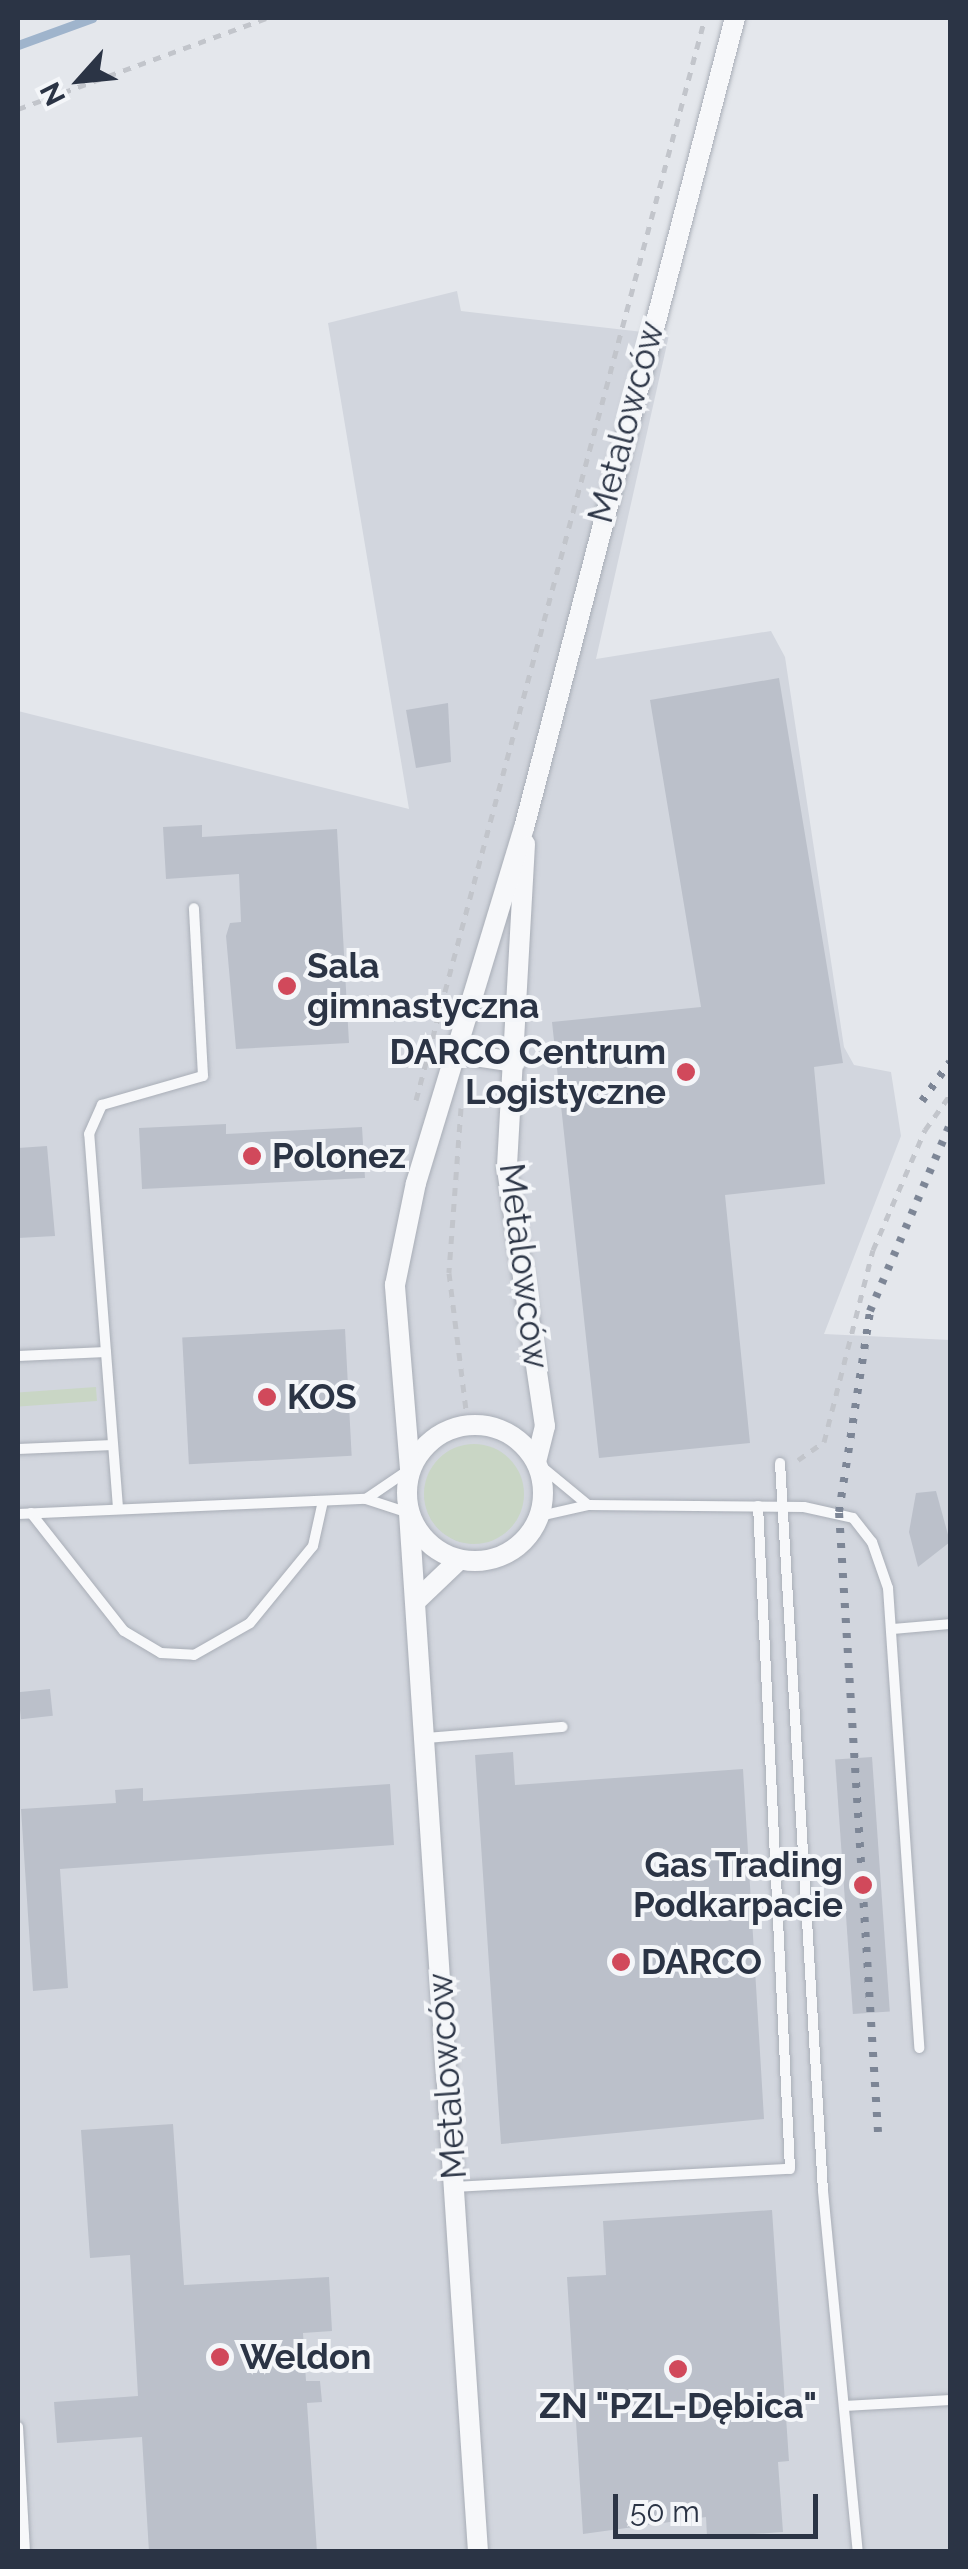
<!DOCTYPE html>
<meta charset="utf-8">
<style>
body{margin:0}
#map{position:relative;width:968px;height:2569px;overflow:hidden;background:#e4e7ec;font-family:Raleway,sans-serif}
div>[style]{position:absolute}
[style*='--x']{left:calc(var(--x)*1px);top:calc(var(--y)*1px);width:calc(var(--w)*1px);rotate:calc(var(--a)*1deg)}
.built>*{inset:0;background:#d2d6de}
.green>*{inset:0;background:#c9d6c5;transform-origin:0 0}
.round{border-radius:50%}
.stream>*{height:9px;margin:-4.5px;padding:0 4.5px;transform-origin:4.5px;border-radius:4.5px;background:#9fb4cc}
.building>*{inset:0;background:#bbc0ca;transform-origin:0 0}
.path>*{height:5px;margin-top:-2.5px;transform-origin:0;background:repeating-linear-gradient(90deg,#c2c5cb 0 8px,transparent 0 16px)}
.roads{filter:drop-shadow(0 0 2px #a9aeb7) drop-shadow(0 0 2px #a9aeb7)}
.lane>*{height:10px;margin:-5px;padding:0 5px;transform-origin:5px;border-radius:5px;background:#f7f8fa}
.street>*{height:20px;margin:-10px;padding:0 10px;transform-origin:10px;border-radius:10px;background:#f7f8fa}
.street>.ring{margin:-10px;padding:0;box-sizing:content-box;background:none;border:20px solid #f7f8fa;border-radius:50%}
.rail>*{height:8px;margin-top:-4px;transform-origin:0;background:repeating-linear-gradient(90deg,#7d8696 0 5px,transparent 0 15px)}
.dots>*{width:28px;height:28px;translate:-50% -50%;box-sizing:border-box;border:5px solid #f4f6f9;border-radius:50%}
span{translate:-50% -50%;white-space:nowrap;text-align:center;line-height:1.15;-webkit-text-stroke:8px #f4f6f9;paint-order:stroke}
.street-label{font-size:35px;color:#2b3445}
.poi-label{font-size:35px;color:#2b3445;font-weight:700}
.left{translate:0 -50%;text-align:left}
.right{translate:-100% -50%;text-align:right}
.frame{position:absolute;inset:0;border:20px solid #2b3445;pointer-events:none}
.north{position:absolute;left:30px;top:30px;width:100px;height:100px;-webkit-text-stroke:8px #f4f6f9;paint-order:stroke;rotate:243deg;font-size:28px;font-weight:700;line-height:40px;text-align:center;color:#2b3445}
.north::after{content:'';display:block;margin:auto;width:35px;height:45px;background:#2b3445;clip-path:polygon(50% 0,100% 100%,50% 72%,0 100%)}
.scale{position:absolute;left:613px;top:2494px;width:205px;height:45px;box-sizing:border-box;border:5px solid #2b3445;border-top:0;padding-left:12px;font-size:30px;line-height:35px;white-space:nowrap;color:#2b3445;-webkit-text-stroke:8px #f4f6f9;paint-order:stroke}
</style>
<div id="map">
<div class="built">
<div style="clip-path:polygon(457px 291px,461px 311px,669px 335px,596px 659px,771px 631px,785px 657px,844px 1047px,854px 1065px,891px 1072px,901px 1136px,824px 1334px,950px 1340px,950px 2551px,18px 2551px,18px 711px,409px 809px,328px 323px)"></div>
</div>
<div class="green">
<div style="left:96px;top:1387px;width:14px;height:78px;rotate:86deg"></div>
<div class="round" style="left:424px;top:1444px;width:100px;height:100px"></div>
</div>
<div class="stream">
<div style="--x:18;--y:45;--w:79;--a:-20"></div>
</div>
<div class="building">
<div style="clip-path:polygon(779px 678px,843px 1063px,814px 1067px,825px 1184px,725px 1195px,750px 1443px,599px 1458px,552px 1022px,701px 1007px,650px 700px)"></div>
<div style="clip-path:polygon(448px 703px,451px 762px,416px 768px,406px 710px)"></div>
<div style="clip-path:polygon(202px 825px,202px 837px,337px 829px,349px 1043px,236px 1049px,226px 936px,230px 923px,241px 922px,239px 874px,166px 879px,163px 827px)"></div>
<div style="clip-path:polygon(226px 1124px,226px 1134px,362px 1127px,365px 1178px,142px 1189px,139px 1128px)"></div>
<div style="clip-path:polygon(47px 1146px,55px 1236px,18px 1238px,18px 1148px)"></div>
<div style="left:345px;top:1329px;width:127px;height:163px;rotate:87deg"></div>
<div style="clip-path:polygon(936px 1491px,950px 1542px,918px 1567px,909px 1532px,916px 1493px)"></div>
<div style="left:50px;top:1689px;width:27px;height:32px;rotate:84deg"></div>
<div style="clip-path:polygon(513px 1752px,515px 1785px,743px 1769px,764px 2119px,501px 2144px,475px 1755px)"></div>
<div style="left:872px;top:1757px;width:255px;height:37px;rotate:86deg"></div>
<div style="clip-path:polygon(390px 1784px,394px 1845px,60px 1869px,68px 1988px,33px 1991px,21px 1809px,116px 1803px,115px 1790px,143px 1788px,143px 1801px)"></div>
<div style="clip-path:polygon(173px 2124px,184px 2285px,329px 2277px,332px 2331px,303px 2333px,306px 2381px,320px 2381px,322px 2402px,307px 2403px,317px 2552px,149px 2552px,142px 2437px,57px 2443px,54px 2402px,138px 2396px,130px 2255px,90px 2258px,81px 2130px)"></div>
<div style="clip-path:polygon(772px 2210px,789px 2461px,778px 2462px,783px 2532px,707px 2537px,706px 2517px,583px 2534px,567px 2277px,606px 2275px,603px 2221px)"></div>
</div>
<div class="path">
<div style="--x:18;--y:109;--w:264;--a:-20.1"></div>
<div style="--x:416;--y:1100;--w:1120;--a:-75.05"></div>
<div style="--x:461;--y:1108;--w:165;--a:94.2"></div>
<div style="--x:449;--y:1273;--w:153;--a:82.9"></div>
<div style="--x:798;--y:1460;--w:32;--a:-35"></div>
<div style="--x:824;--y:1442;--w:198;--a:-75.7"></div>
<div style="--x:873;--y:1250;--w:131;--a:-66.6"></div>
<div style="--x:925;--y:1130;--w:43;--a:-54.5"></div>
</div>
<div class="roads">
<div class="lane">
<div style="--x:18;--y:1356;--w:88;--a:-2.6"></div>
<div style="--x:18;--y:1449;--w:95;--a:-2.4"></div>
<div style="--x:536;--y:1462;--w:67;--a:39.6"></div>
<div style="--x:780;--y:1463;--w:729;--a:86.62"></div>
<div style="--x:823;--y:2191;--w:363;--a:84.5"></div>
<div style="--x:366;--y:1499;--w:53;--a:-34.3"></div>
<div style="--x:118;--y:1508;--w:375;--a:-94.4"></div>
<div style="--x:89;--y:1134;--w:32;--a:-66"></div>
<div style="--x:102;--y:1105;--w:105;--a:-16"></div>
<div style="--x:203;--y:1076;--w:168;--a:-93.1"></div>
<div style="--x:31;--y:1513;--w:150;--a:51.8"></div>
<div style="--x:124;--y:1631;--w:43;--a:30.7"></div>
<div style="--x:161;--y:1653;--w:33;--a:3"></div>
<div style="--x:194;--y:1655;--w:64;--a:-29.7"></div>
<div style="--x:250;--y:1623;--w:99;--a:-50.7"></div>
<div style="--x:313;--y:1546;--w:46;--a:-77.5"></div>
<div style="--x:18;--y:1514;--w:348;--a:-2.5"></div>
<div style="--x:366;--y:1499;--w:45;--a:18"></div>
<div style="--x:540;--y:1516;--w:49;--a:-12.9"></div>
<div style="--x:588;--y:1505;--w:216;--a:0.5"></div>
<div style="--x:804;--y:1507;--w:50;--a:12.7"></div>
<div style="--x:853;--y:1518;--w:31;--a:52"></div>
<div style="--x:872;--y:1542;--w:49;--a:70.8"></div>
<div style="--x:888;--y:1588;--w:461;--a:86.1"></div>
<div style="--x:892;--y:1629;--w:58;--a:-4.9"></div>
<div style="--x:425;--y:1738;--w:138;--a:-4.6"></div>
<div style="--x:454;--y:2187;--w:336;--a:-3.1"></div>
<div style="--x:790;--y:2169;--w:664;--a:-92.76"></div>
<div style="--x:845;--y:2406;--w:105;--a:-3.3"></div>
<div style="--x:18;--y:2427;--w:125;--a:86.8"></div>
</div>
<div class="street">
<div style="--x:525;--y:844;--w:325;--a:93.2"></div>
<div style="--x:507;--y:1169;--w:260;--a:81.6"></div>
<div style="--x:545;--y:1426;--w:37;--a:104"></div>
<div style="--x:455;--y:1053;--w:61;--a:8.5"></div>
<div class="ring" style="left:407px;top:1425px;width:116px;height:116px"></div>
<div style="--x:410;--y:1469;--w:185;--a:-94.7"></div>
<div style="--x:395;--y:1285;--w:104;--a:-78.4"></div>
<div style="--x:416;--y:1183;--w:371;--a:-73.1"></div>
<div style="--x:524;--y:828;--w:837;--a:-75.4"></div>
<div style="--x:409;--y:1513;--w:1041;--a:86.2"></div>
<div style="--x:416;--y:1601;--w:59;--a:-43.6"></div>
</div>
</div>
<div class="rail">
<div style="--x:922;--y:1101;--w:48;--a:-54.3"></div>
<div style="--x:878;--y:2132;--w:621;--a:-93.6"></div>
<div style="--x:839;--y:1512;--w:203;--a:-81.2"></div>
<div style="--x:870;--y:1311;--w:203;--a:-66.8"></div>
</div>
<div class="dots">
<div style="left:287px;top:986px;background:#d1495b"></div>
<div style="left:686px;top:1072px;background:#d1495b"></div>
<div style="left:252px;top:1156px;background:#d1495b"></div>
<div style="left:267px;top:1397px;background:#d1495b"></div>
<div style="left:863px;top:1885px;background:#d1495b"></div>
<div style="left:621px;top:1962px;background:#d1495b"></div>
<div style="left:220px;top:2357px;background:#d1495b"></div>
<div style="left:678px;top:2369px;background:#d1495b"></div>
</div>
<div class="street-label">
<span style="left:626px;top:422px;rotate:-75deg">Metalowców</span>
<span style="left:524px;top:1266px;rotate:83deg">Metalowców</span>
<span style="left:447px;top:2076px;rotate:-94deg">Metalowców</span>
</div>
<div class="poi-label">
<span class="left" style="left:307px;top:986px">Sala<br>gimnastyczna</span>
<span class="right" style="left:666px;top:1072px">DARCO Centrum<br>Logistyczne</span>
<span class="left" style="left:272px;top:1156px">Polonez</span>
<span class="left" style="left:287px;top:1397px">KOS</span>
<span class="right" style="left:843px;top:1885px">Gas Trading<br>Podkarpacie</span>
<span class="left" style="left:641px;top:1962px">DARCO</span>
<span class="left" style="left:240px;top:2357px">Weldon</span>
<span style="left:678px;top:2406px">ZN "PZL-Dębica"</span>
</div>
<div class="frame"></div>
<div class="north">N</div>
<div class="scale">50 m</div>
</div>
